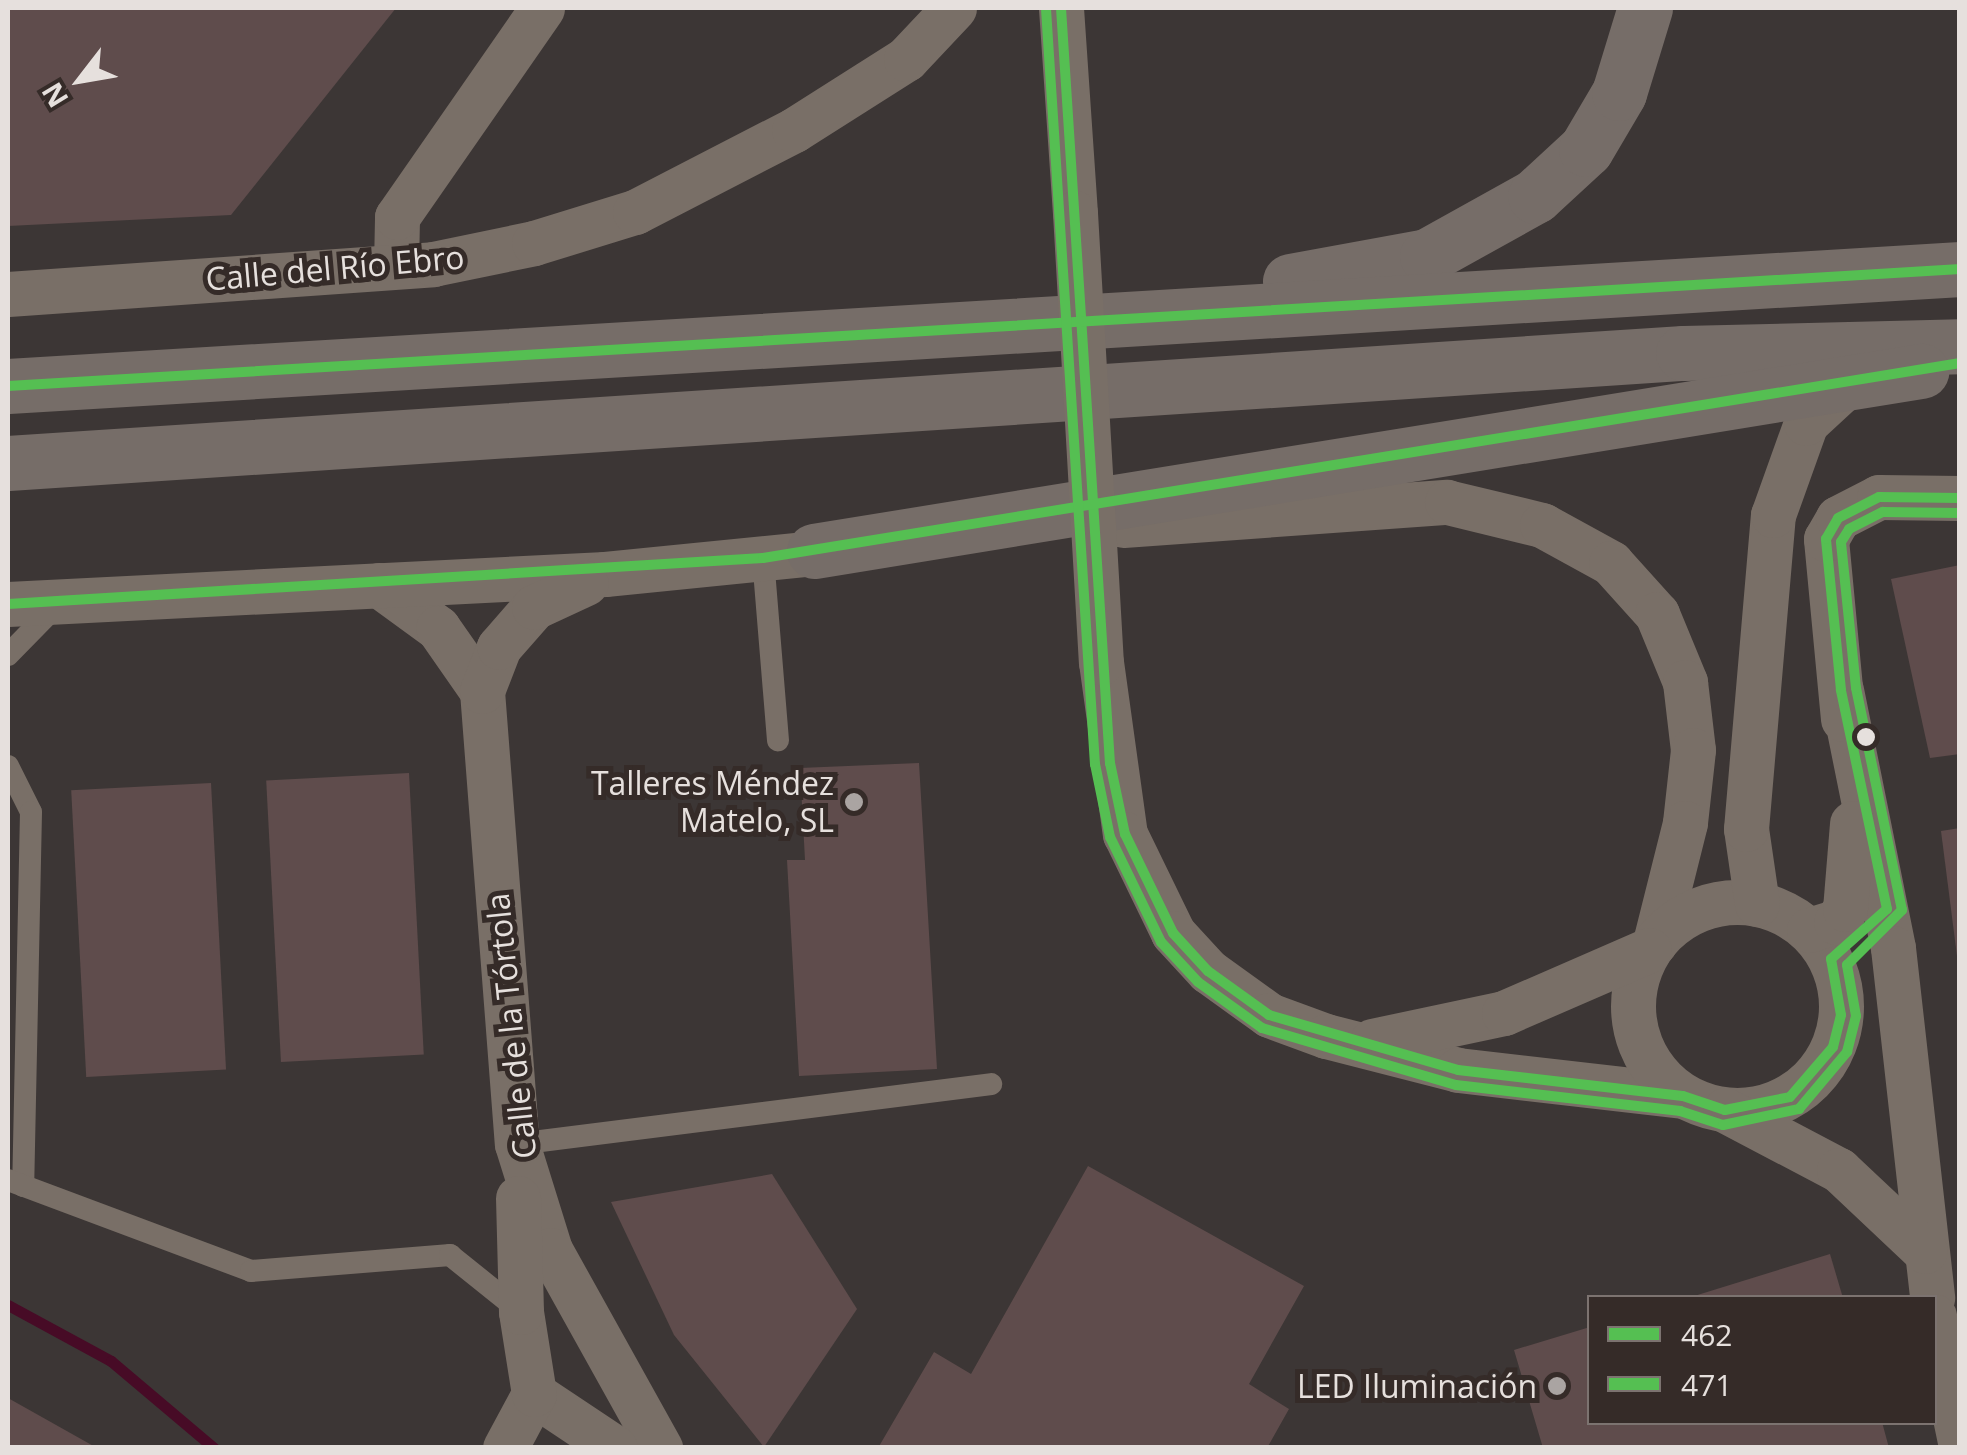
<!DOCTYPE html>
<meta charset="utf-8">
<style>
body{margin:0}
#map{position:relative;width:1967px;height:1455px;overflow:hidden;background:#3c3635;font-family:"Open Sans",sans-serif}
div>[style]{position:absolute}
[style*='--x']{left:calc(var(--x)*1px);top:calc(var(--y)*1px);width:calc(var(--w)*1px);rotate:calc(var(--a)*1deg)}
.stream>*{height:11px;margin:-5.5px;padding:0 5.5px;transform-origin:5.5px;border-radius:5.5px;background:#470b26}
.building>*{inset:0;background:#5f4c4c;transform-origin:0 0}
.lane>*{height:22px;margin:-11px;padding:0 11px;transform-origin:11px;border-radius:11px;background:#796f67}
.street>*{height:45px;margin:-22.5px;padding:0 22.5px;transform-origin:22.5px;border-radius:22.5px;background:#796f67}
.street>.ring{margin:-22.5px;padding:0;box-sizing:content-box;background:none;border:45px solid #796f67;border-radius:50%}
.highway>*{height:55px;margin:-27.5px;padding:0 27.5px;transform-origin:27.5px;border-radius:27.5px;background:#766d68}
.street-bridge>*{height:45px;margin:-22.5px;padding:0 22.5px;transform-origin:22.5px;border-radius:22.5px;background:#796f67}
.bus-1>*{height:10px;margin:-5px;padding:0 5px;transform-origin:5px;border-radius:5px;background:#55bf52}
.bus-2>*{height:10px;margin:-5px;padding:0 5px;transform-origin:5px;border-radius:5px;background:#55bf52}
.dots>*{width:28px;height:28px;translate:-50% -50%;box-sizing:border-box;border:5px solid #352b28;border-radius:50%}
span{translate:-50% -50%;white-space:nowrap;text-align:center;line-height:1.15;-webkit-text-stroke:10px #352b28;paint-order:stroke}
.street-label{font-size:32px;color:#e6e0dd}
.poi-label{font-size:32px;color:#e6e0dd}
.right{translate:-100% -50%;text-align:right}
.frame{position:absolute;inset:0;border:10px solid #e6e0dd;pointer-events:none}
.legend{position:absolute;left:1587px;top:1295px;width:350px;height:130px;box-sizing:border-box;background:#352b28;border:2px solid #7c7370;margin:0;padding:12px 18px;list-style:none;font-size:30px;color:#e6e0dd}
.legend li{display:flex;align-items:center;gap:20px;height:50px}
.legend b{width:50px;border:2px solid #7c7370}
.north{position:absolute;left:30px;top:30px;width:100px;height:100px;-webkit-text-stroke:8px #352b28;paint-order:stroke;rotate:239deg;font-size:28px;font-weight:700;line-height:40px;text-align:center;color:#e6e0dd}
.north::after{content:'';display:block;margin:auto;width:35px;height:45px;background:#e6e0dd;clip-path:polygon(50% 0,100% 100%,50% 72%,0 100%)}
</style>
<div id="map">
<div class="stream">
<div style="--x:8;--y:1305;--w:117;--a:28.5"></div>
<div style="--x:111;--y:1361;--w:135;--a:40.2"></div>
</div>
<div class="building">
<div style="clip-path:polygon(8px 8px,396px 8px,231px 215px,8px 226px)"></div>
<div style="clip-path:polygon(1960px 565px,1960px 754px,1930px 758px,1891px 579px)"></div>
<div style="clip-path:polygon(919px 763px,937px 1069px,799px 1076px,787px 860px,805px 860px,800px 768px)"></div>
<div style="left:409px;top:773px;width:282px;height:143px;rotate:87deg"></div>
<div style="left:211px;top:783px;width:287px;height:140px;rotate:87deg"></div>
<div style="clip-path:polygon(1960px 828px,1960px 956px,1957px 956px,1941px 831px)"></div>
<div style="clip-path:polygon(1088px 1166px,1304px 1286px,1249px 1384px,1289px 1409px,1267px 1448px,878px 1448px,934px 1352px,971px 1374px)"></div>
<div style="clip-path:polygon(772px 1174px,857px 1309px,764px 1447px,674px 1335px,611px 1202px)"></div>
<div style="clip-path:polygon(1830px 1254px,1843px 1298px,1691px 1298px,1691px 1297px)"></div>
<div style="clip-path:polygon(1590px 1327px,1590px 1422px,1882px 1422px,1889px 1448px,1543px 1448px,1514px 1350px)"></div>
<div style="clip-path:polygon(8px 1398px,97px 1448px,8px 1448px)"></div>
</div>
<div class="lane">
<div style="--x:763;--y:558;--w:183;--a:85.3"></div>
<div style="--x:8;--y:655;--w:71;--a:-45.6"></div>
<div style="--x:8;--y:766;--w:51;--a:63.4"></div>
<div style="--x:31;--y:812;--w:374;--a:91.2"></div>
<div style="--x:517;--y:1144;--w:478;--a:-7.2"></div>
<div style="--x:8;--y:1180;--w:259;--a:20.5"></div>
<div style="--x:251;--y:1271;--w:200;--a:-4.6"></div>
<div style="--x:450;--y:1255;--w:91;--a:38.8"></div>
</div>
<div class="street">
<div style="--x:1061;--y:8;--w:205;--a:86.1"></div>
<div style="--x:396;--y:266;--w:49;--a:-88.8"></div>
<div style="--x:397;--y:217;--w:254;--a:-55.2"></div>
<div style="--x:8;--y:294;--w:426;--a:-4"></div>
<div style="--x:433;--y:264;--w:103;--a:-11.7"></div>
<div style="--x:534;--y:243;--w:106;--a:-17.1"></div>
<div style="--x:635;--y:212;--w:179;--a:-27.3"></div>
<div style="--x:794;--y:130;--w:133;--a:-32.4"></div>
<div style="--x:906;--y:59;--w:70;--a:-46.7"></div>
<div style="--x:1123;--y:525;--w:325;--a:-4.1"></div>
<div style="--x:1447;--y:502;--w:98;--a:13.6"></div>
<div style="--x:1542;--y:525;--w:79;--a:28.8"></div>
<div style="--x:1611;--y:563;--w:69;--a:48"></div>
<div style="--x:1657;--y:614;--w:74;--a:67.6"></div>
<div style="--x:1685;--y:682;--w:68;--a:83.3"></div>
<div style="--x:1693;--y:750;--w:73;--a:96.3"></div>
<div style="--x:1685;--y:823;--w:123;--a:104.1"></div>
<div style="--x:379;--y:585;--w:73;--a:36.1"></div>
<div style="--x:438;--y:628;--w:77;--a:55.1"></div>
<div style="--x:482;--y:691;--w:454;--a:85.6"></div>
<div style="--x:517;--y:1144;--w:111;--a:72.7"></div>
<div style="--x:550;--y:1250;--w:227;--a:60.9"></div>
<div style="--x:8;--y:604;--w:598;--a:-2.88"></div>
<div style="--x:605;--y:574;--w:242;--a:-5.7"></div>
<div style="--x:1101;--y:662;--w:174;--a:82.1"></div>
<div style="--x:1125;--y:834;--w:110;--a:64.1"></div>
<div style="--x:1173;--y:933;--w:52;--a:47.4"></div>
<div style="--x:1208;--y:971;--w:75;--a:35.8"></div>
<div style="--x:1269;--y:1015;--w:61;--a:20.2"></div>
<div style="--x:1326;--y:1036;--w:136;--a:14.4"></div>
<div style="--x:1458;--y:1070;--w:226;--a:6.6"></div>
<div style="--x:1841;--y:690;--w:263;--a:78.6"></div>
<div style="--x:1893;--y:948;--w:352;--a:83.6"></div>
<div style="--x:482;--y:691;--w:47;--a:-68.9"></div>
<div style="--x:499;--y:647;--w:53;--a:-48.8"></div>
<div style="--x:534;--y:607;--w:57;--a:-24.8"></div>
<div style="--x:1843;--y:719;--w:181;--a:-95.4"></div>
<div style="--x:1826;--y:539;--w:24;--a:-60"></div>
<div style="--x:1838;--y:518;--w:46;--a:-27.1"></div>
<div style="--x:1879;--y:497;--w:81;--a:0.7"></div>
<div class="ring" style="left:1633px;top:902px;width:163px;height:163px"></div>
<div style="--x:1757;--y:904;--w:76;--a:-98.3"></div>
<div style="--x:1746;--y:829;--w:315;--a:-85.1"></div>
<div style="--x:1773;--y:515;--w:98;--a:-70.3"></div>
<div style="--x:1806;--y:423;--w:53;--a:-42.7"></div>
<div style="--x:1809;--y:930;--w:28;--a:-17"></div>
<div style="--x:1836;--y:922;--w:16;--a:-55"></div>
<div style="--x:1845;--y:909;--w:86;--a:-85.3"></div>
<div style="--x:1372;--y:1041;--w:135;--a:-12"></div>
<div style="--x:1504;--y:1013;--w:158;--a:-23.5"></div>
<div style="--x:1725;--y:1110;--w:129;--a:27.8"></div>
<div style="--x:1839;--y:1170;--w:118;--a:43.3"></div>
<div style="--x:1934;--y:1316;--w:128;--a:78.3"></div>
<div style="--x:534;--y:1394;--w:97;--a:33.7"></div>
<div style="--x:505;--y:1448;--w:61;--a:-61.8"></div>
<div style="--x:534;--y:1394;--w:83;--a:-99"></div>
<div style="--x:521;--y:1312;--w:114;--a:-91.5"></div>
</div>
<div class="highway">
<div style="--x:1290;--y:281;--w:139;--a:-10.3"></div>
<div style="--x:1427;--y:256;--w:124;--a:-29.1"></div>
<div style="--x:1535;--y:196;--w:69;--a:-42.7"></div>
<div style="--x:1586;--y:149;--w:65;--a:-59.5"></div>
<div style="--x:1619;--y:93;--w:89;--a:-73"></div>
<div style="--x:8;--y:386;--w:1956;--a:-3.43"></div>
<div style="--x:8;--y:463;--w:1679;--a:-3.76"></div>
<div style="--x:1683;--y:353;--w:277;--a:-1.4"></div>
<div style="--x:814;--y:551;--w:1122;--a:-9.24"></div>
</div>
<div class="street-bridge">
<div style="--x:1075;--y:213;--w:450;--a:86.7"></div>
</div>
<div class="bus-1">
<div style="--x:1061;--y:8;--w:757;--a:86.29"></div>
<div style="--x:1110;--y:763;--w:73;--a:78.1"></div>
<div style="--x:1125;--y:834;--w:110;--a:64.1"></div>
<div style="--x:1173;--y:933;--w:52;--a:47.4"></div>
<div style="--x:1208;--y:971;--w:75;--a:35.8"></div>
<div style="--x:1269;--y:1015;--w:197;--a:16.2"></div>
<div style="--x:1458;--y:1070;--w:226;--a:6.6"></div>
<div style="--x:1683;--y:1096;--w:44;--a:18.4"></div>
<div style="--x:1725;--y:1110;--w:66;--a:-11.3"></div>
<div style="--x:1790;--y:1097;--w:66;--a:-49.3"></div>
<div style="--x:1833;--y:1047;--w:33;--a:-76"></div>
<div style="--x:1841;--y:1015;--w:57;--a:-100.1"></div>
<div style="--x:1831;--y:959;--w:75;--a:-41.8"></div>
<div style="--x:1887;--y:909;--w:224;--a:-101.9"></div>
<div style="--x:1841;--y:690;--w:152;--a:-95.7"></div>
<div style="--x:1826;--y:539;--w:24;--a:-60"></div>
<div style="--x:1838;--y:518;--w:46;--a:-27.1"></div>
<div style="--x:1879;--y:497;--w:81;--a:0.7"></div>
<div style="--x:8;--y:386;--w:1956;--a:-3.43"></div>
<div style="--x:8;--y:604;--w:756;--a:-3.49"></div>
<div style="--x:763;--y:558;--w:1213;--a:-9.25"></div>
</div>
<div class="bus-2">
<div style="--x:1046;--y:9;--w:757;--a:86.29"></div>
<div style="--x:1095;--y:764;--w:75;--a:78.4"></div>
<div style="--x:1110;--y:837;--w:117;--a:64.1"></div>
<div style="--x:1161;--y:942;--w:54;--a:47.2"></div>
<div style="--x:1198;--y:982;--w:79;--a:35.7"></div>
<div style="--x:1262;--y:1028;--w:202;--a:16.4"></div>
<div style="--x:1456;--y:1085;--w:226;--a:6.6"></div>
<div style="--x:1680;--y:1111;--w:45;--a:18"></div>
<div style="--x:1723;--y:1125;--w:78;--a:-11.9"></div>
<div style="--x:1799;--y:1109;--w:75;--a:-49.9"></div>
<div style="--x:1847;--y:1052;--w:37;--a:-76"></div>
<div style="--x:1856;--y:1016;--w:52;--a:-100"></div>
<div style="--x:1847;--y:965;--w:78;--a:-45"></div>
<div style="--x:1902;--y:910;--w:227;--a:-101.7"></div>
<div style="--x:1856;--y:688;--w:147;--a:-95.9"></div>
<div style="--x:1841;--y:542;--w:15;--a:-58"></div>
<div style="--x:1849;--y:529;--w:38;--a:-27"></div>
<div style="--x:1883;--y:512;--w:77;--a:0.7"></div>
</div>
<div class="dots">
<div style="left:1866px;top:737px;background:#e6e0dd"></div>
<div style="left:854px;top:802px;background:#aaa4a2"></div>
<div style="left:1557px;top:1386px;background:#aaa4a2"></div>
</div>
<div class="street-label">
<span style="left:335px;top:268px;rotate:-5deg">Calle del Río Ebro</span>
<span style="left:511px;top:1026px;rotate:-96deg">Calle de la Tórtola</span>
</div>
<div class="poi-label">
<span class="right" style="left:834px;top:802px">Talleres Méndez<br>Matelo, SL</span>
<span class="right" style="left:1537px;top:1386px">LED Iluminación</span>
</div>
<div class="frame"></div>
<ul class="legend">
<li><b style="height:12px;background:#55bf52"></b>462</li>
<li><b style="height:12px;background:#55bf52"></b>471</li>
</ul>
<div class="north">N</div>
</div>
